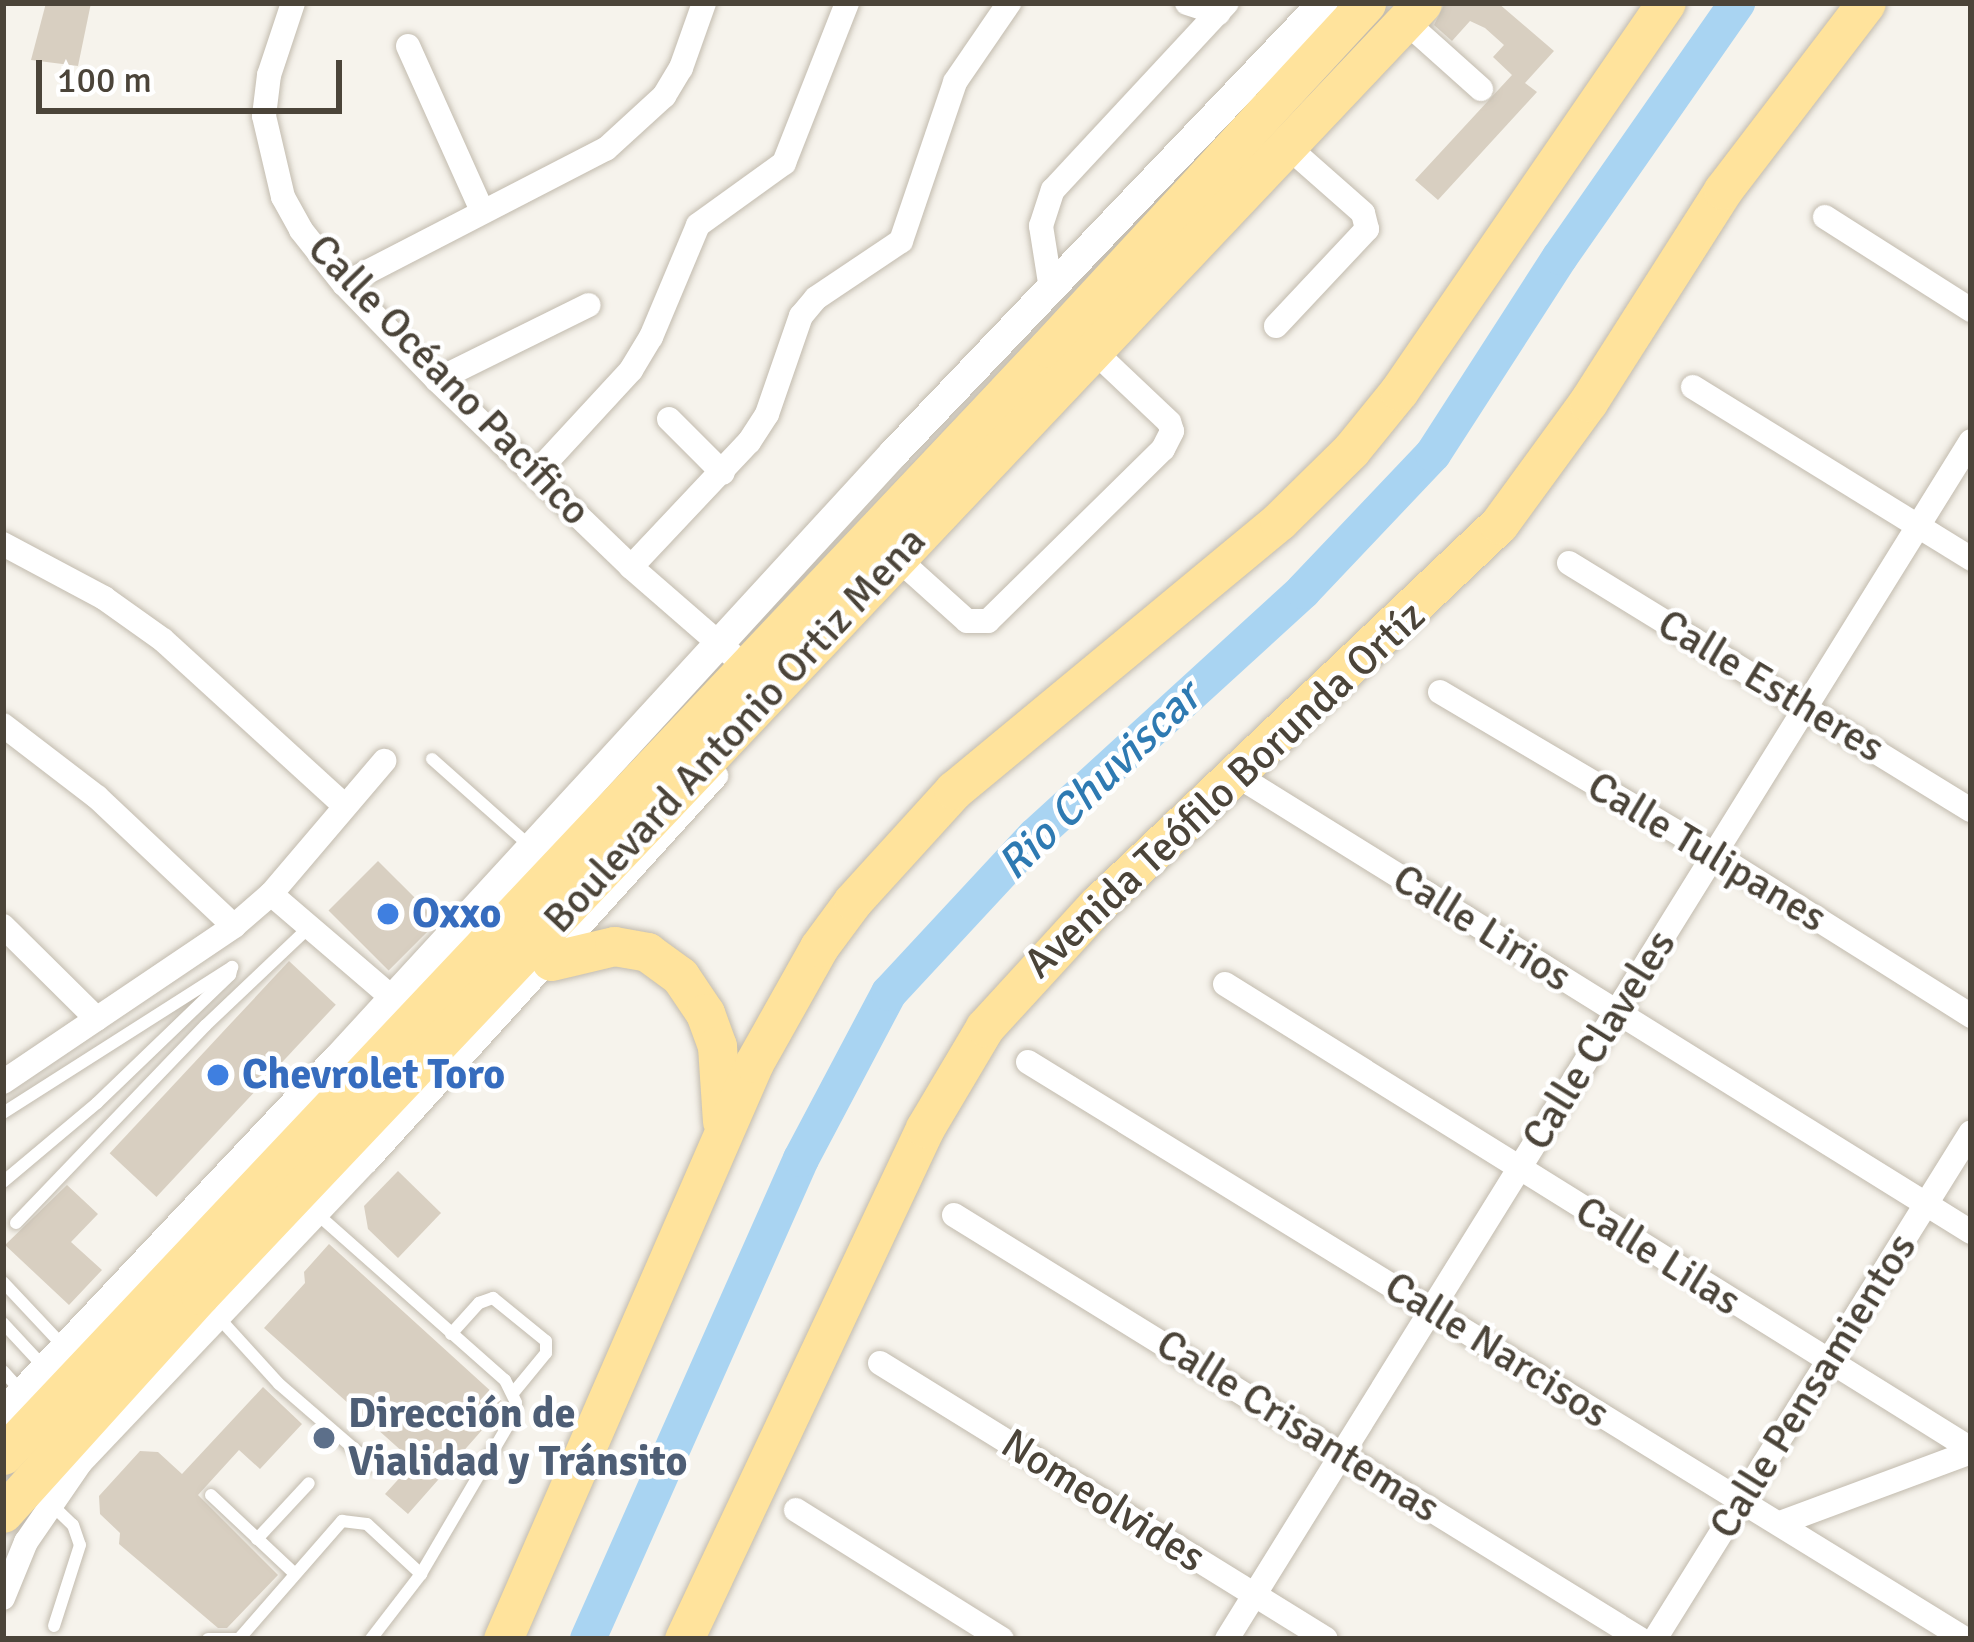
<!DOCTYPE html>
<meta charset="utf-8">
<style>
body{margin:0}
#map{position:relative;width:1974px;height:1642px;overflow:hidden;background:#f6f3ec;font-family:Signika,sans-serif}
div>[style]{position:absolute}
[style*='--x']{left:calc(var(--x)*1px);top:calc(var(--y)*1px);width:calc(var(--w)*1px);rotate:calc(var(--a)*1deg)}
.river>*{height:36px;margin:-18px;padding:0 18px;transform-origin:18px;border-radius:18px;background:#a9d4f2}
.building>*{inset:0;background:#d8cfc1;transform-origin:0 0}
.roads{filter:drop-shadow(0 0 3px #c2bbae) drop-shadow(0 0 3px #c2bbae)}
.service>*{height:12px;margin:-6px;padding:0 6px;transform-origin:6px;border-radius:6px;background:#fff}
.minor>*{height:24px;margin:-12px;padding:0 12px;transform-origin:12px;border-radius:12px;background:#fff}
.tertiary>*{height:30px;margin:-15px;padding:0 15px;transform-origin:15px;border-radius:15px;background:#fff}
.primary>*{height:39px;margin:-19.5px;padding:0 19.5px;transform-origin:19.5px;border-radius:19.5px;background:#ffe39c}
.dots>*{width:33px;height:33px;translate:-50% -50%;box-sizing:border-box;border:6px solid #fff;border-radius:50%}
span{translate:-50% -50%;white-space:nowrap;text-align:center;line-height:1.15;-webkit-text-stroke:9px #fff;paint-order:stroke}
.street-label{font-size:42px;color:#4b4439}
.shop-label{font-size:42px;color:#366cbe;font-weight:700}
.left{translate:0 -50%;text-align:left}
.service-label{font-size:42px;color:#4e5e75;font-weight:700}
.water-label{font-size:45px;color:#2e7ab2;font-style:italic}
.frame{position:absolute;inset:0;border:6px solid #4b4439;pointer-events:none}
.scale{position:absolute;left:36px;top:60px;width:306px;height:54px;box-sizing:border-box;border:6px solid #4b4439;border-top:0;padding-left:15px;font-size:36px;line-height:42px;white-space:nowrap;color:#4b4439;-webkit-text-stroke:9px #fff;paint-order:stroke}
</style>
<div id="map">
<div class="river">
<div style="--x:588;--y:1639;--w:525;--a:-66.07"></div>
<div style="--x:801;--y:1159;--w:188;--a:-62.1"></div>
<div style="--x:889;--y:993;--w:214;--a:-47.1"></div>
<div style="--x:1035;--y:836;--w:363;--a:-42.4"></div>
<div style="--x:1303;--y:591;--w:189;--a:-46.5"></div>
<div style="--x:1433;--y:454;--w:234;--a:-57.2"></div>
<div style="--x:1560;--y:257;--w:310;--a:-55.1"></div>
</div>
<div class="building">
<div style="clip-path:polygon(46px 3px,91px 3px,78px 66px,31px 60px)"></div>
<div style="clip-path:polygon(1445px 3px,1498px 3px,1554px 51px,1525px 83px,1537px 92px,1438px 200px,1415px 180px,1512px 75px,1493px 57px,1504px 45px,1485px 28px,1470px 21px,1452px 41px,1434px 25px)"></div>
<div style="left:378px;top:861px;width:85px;height:70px;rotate:45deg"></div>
<div style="left:289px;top:961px;width:64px;height:263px;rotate:43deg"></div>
<div style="clip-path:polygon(398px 1171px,441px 1213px,398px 1258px,368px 1229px,364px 1206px)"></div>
<div style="clip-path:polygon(67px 1185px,98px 1214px,71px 1242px,102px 1270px,69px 1305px,5px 1245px)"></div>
<div style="clip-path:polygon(329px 1244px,505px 1404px,408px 1514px,385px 1494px,414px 1462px,264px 1328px,305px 1283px,304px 1272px)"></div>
<div style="clip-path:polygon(263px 1387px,302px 1424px,260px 1469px,239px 1450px,198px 1495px,278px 1575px,227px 1628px,218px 1628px,119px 1544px,120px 1533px,100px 1514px,99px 1496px,140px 1451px,158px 1452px,182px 1474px)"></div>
</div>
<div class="roads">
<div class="service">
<div style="--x:432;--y:759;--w:132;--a:41.6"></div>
<div style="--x:3;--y:1113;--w:272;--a:-32.5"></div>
<div style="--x:232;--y:967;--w:8;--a:104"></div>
<div style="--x:230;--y:975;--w:185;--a:136.1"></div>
<div style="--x:97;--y:1103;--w:123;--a:140"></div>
<div style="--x:316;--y:1213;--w:252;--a:41.5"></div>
<div style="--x:505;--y:1380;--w:25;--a:64"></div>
<div style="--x:516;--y:1403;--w:20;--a:108"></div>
<div style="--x:510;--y:1422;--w:176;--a:120.4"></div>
<div style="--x:421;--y:1574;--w:82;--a:127.6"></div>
<div style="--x:16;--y:1223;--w:274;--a:-46.2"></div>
<div style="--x:206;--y:1025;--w:139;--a:-43.5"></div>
<div style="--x:3;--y:1282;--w:88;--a:46.8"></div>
<div style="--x:219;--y:1318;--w:89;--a:47.7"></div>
<div style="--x:279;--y:1384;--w:125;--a:40.8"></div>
<div style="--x:3;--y:1323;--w:59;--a:47.1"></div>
<div style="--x:451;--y:1334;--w:42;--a:-47.9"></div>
<div style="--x:479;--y:1303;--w:15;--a:-20"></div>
<div style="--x:493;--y:1298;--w:68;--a:39.1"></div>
<div style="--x:546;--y:1341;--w:12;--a:90"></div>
<div style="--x:546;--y:1353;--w:50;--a:129.4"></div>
<div style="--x:3;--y:1371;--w:28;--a:48"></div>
<div style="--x:211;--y:1495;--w:114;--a:43.2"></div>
<div style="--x:51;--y:1504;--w:30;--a:44"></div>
<div style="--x:73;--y:1525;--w:21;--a:71"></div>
<div style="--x:80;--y:1545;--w:85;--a:107.8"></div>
<div style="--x:257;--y:1539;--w:76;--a:-47.1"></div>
<div style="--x:208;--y:1639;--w:34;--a:0"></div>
<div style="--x:239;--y:1639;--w:157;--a:-48.9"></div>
<div style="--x:342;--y:1521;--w:25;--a:7"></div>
<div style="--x:367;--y:1524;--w:74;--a:42.8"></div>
</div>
<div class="minor">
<div style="--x:293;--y:3;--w:76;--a:108.4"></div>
<div style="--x:269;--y:75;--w:41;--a:97"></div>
<div style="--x:264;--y:116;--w:83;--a:76.8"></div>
<div style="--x:283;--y:197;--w:38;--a:61"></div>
<div style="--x:301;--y:230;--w:69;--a:51.5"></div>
<div style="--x:344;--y:284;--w:134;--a:45.9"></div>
<div style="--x:437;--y:380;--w:269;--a:43.9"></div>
<div style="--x:631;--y:567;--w:133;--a:41"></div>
<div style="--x:1187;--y:3;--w:33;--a:18"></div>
<div style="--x:1405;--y:21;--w:102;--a:41.8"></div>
<div style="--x:408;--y:46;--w:181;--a:65.8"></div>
<div style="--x:1825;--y:217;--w:173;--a:32.5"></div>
<div style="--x:344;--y:284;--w:295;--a:-27.3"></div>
<div style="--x:606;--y:149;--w:79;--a:-42.4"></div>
<div style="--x:664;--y:96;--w:33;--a:-59"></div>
<div style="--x:681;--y:68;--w:69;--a:-70.5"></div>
<div style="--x:1051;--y:289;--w:64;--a:-99"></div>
<div style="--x:1041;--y:226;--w:38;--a:-72"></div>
<div style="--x:1053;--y:190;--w:255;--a:-47.1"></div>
<div style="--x:1276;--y:326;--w:133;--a:-46.8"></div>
<div style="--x:1367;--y:229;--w:16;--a:-104"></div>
<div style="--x:1363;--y:213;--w:101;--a:-138.6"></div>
<div style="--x:437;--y:380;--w:169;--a:-26.3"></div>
<div style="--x:1693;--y:387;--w:327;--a:31.7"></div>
<div style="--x:669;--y:419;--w:76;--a:45"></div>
<div style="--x:537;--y:472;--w:139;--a:-47.3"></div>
<div style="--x:631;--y:370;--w:39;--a:-59"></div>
<div style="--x:651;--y:337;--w:121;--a:-67.2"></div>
<div style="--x:698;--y:225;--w:106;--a:-35.8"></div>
<div style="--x:784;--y:163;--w:172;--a:-68.5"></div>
<div style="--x:3;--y:544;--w:115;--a:28.1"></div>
<div style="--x:104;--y:598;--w:72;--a:35.4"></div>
<div style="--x:163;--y:640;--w:246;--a:42.4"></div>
<div style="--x:897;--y:558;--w:94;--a:42"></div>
<div style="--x:967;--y:621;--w:21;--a:0"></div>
<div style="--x:988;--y:621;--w:245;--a:-44.5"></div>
<div style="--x:1163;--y:449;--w:20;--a:-63"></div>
<div style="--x:1172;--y:431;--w:9;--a:-108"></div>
<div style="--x:1169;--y:422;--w:103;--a:-136.6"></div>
<div style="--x:1569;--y:563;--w:472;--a:31.6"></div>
<div style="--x:631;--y:567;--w:172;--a:-46.7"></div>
<div style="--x:749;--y:442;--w:33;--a:-57"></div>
<div style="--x:767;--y:414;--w:104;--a:-70.9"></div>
<div style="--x:801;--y:316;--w:23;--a:-50"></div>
<div style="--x:816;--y:298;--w:102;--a:-33.8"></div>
<div style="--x:901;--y:241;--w:168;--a:-71.2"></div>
<div style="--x:955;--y:82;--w:96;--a:-55.6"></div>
<div style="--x:1440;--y:692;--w:318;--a:30.6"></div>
<div style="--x:1714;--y:854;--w:304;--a:32.2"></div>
<div style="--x:3;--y:725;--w:118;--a:37.5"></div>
<div style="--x:97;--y:797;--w:188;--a:43.3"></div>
<div style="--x:1238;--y:776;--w:863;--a:31.89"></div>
<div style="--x:271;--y:894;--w:174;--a:40.6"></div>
<div style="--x:3;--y:926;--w:132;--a:44.7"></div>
<div style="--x:1225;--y:984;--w:879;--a:31.94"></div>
<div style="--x:1028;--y:1062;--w:1100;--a:31.62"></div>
<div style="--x:3;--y:1082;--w:279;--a:-34"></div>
<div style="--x:234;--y:926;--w:49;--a:-40.9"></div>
<div style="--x:271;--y:894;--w:175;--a:-49.6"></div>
<div style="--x:954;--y:1215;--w:806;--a:31.72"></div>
<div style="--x:880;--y:1363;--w:524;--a:31.75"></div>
<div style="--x:796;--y:1510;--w:243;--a:32.1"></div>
<div style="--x:1780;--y:1523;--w:204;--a:-20.4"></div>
<div style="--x:3;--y:1598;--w:61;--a:-67.7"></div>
<div style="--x:26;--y:1542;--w:97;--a:-55.5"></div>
<div style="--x:81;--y:1462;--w:415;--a:-46.5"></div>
<div style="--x:367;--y:1161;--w:520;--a:-47.81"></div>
<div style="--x:1227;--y:1639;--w:1410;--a:-58.16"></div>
<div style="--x:1655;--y:1639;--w:597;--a:-58.07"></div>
</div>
<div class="tertiary">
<div style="--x:3;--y:1414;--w:487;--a:-46.7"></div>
<div style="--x:337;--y:1060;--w:824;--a:-47.46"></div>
<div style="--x:894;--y:453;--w:622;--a:-46.37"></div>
</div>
<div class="primary">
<div style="--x:551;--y:961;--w:65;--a:-13.4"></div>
<div style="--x:614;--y:946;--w:34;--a:10"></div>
<div style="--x:647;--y:952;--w:41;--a:36"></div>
<div style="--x:680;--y:976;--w:45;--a:56"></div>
<div style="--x:705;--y:1013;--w:35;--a:70"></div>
<div style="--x:717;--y:1046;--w:75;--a:86.2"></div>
<div style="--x:3;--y:1455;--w:1522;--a:-46.65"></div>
<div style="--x:1048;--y:348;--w:469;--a:-47.3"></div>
<div style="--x:3;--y:1513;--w:294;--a:-47.9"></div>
<div style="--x:200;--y:1295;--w:1778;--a:-46.59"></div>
<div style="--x:503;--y:1639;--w:628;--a:-66.45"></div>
<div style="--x:754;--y:1063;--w:133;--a:-60.7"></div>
<div style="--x:819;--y:947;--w:57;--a:-53.5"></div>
<div style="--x:853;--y:901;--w:150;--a:-47.7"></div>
<div style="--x:954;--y:790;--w:422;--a:-39.6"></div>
<div style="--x:1279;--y:521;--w:101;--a:-44.6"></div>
<div style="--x:1351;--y:450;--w:76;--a:-50.9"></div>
<div style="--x:1399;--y:391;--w:471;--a:-55.5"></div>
<div style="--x:684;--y:1639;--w:565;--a:-64.75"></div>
<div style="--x:925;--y:1128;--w:117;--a:-59.3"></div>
<div style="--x:985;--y:1027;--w:164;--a:-47.5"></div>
<div style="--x:1096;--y:906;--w:555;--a:-43.47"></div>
<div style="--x:1499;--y:524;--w:151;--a:-53.9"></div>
<div style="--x:1588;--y:402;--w:251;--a:-57.5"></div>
<div style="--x:1723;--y:190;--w:235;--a:-52.6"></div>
</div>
</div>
<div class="dots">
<div style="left:388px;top:914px;background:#3f7fe0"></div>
<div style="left:218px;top:1075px;background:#3f7fe0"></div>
<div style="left:324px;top:1438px;background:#5c6f8a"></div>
</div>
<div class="street-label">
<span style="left:449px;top:380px;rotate:46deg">Calle Océano Pacífico</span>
<span style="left:1771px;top:686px;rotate:31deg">Calle Estheres</span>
<span style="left:735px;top:730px;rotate:-47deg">Boulevard Antonio Ortiz Mena</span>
<span style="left:1225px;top:790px;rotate:-43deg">Avenida Teófilo Borunda Ortíz</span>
<span style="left:1707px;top:852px;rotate:31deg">Calle Tulipanes</span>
<span style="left:1482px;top:928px;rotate:32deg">Calle Lirios</span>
<span style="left:1599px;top:1040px;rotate:-58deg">Calle Claveles</span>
<span style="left:1658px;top:1256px;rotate:32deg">Calle Lilas</span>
<span style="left:1497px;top:1350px;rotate:32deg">Calle Narcisos</span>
<span style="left:1813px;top:1386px;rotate:-58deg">Calle Pensamientos</span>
<span style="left:1298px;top:1426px;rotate:32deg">Calle Crisantemas</span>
<span style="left:1103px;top:1501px;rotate:32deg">Nomeolvides</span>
</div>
<div class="shop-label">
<span class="left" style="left:412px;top:914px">Oxxo</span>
<span class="left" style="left:242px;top:1075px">Chevrolet Toro</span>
</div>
<div class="service-label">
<span class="left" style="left:348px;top:1438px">Dirección de<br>Vialidad y Tránsito</span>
</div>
<div class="water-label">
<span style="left:1099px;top:781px;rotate:-44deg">Rio Chuviscar</span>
</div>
<div class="frame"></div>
<div class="scale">100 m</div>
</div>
